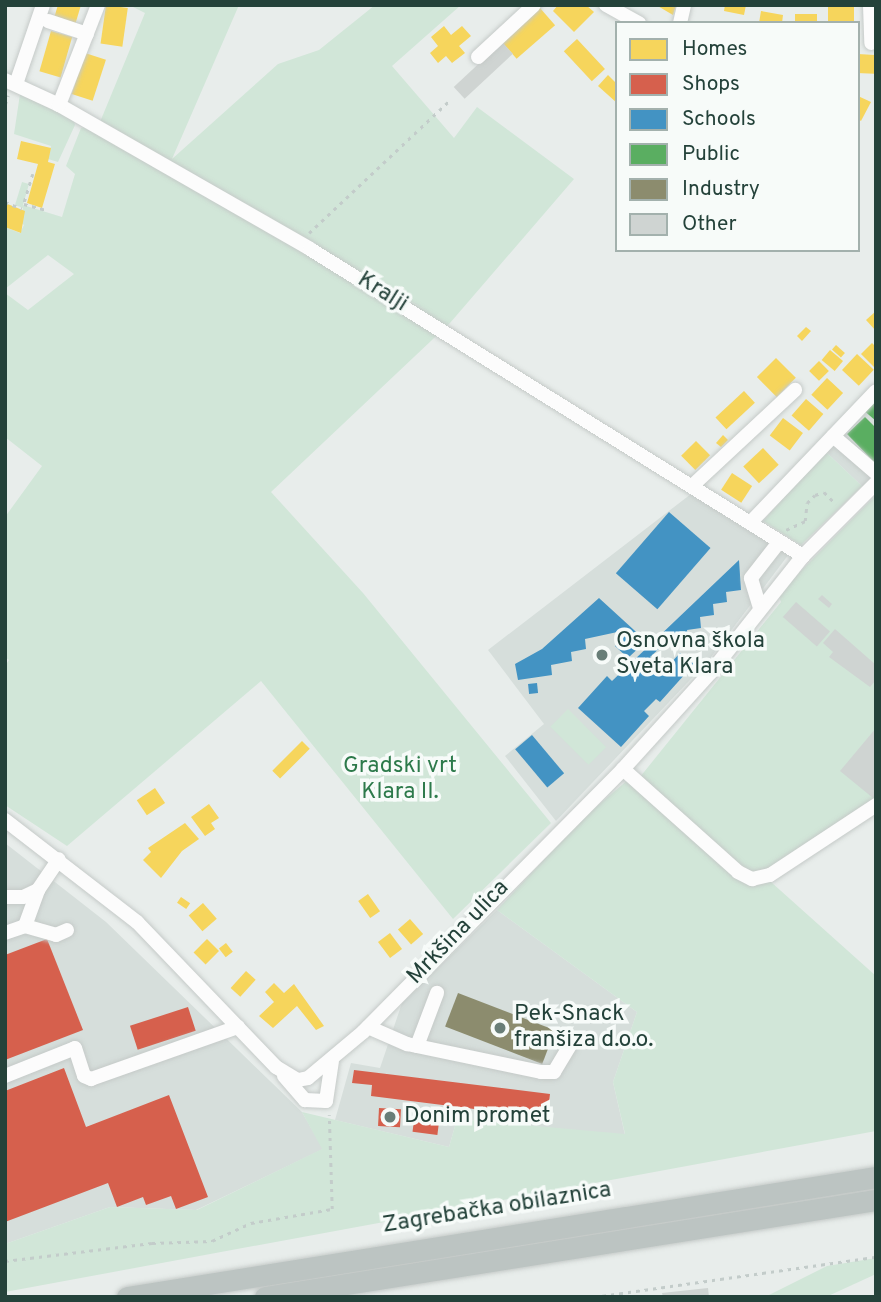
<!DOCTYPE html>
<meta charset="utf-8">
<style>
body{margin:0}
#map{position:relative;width:881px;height:1302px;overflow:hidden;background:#e8edeb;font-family:Overpass,sans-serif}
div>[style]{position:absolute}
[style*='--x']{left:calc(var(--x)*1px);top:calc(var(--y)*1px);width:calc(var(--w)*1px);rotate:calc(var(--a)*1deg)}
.built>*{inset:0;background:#d6dedb}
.green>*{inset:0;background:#d1e6d8;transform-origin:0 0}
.homes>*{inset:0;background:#f6d55c;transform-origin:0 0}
.shops>*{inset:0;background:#d6604d;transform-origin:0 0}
.schools>*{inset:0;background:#4393c3;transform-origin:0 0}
.public>*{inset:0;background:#5aae61}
.industry>*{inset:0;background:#8c8c6e;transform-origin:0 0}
.building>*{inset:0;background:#cfd4d2;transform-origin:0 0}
.path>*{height:2.5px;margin-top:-1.25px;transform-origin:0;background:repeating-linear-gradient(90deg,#c3ccca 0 3.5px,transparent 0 8.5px)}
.roads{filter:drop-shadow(0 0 2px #c5cac8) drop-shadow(0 0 2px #c5cac8)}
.minor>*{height:14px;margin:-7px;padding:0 7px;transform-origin:7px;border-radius:7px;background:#fcfcfc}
.highway>*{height:21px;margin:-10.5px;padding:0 10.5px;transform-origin:10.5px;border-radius:10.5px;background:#bcc4c2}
.dots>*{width:19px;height:19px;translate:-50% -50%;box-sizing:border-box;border:4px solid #f7fbf9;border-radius:50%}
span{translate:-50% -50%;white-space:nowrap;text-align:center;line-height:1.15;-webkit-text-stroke:7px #f7fbf9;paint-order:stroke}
.street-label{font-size:23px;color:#24423a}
.poi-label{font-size:23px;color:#24423a}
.left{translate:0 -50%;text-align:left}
.park-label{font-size:23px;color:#2d7a4b}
.frame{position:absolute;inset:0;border:7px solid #24423a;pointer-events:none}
.legend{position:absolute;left:615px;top:21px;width:245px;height:231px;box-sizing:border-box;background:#f7fbf9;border:2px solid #a3b1ad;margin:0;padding:9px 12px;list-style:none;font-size:21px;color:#24423a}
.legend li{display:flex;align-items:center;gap:14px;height:35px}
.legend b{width:35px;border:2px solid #a3b1ad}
</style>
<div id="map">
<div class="built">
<div style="clip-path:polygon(876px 394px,876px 476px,864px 488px,825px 451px)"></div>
<div style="clip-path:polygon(691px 494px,789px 554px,708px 661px,556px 821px,505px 756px,544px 724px,488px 650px)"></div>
<div style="clip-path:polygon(5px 843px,106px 922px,302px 1112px,323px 1149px,196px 1210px,110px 1207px,5px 1244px)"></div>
<div style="clip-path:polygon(497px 910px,637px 1012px,613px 1082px,625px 1135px,457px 1119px,449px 1147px,335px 1120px,351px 1063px,380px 1068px,402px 1003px)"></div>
</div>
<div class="green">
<div style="clip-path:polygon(129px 5px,239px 5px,172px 159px,278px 64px,319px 50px,375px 5px,461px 5px,392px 66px,454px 138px,477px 107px,574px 179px,450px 323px,271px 492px,363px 593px,551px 823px,453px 919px,261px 681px,67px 846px,5px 805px,5px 666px,9px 660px,5px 657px,5px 517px,42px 466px,5px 437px,5px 293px,28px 310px,74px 274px,48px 255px,5px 289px,5px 227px,20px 233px,24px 225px,20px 222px,23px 208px,15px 205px,22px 182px,29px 184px,23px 205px,62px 217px,75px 174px,66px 166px,81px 128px,86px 127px,429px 312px,100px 122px,145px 13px)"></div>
<div style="clip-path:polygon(20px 94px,73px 119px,75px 125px,58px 162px,48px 159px,51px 146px,14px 134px)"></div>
<div style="clip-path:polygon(825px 451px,862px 486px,801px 545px,763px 521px)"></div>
<div style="clip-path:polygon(876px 495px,876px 813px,771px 882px,876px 976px,876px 1131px,5px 1292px,5px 1244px,110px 1207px,197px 1210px,322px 1149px,302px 1112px,449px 1147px,457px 1119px,625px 1134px,613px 1082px,637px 1012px,497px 910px,584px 817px,629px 779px,755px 886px,769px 882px,749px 873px,640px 777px,781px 602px,779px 596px,792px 580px)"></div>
<div style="left:568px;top:709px;width:54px;height:25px;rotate:45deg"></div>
<div style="clip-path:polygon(876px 1258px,876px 1274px,826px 1297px,765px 1297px,827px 1266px)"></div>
</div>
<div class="homes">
<div style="clip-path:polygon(58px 5px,81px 5px,75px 25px,54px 18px)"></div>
<div style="left:106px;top:5px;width:22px;height:39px;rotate:8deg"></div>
<div style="clip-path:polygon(558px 5px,586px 5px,594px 12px,574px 32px,553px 11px)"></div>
<div style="clip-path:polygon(656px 5px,676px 5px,673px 15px)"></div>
<div style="clip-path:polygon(725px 5px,746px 5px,744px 15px,724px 11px)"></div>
<div style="left:828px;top:5px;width:26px;height:18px"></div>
<div style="left:540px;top:8px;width:23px;height:51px;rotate:49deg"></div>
<div style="clip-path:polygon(761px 11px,783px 15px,782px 23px,759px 23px)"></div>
<div style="left:795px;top:14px;width:22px;height:9px"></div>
<div style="clip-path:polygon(444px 26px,451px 35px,462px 26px,471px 36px,459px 46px,465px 53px,452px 63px,446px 56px,438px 63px,430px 53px,438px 46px,431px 37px)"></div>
<div style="left:51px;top:31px;width:22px;height:42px;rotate:16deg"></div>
<div style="left:577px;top:39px;width:41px;height:18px;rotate:47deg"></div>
<div style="left:85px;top:53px;width:22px;height:43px;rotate:18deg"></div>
<div style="left:858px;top:54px;width:17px;height:19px;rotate:3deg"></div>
<div style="clip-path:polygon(608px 75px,617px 84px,617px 103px,598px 86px)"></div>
<div style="clip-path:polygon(858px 96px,871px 102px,861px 121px,858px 119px)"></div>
<div style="clip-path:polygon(21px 141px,51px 148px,48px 162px,55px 164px,42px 208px,27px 203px,38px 164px,17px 159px)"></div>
<div style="clip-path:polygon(5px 203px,25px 211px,21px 233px,5px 227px)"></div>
<div style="clip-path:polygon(876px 311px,876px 331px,866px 320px)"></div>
<div style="clip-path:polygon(806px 327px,811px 331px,802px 341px,797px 336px)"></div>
<div style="clip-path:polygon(872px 343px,876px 347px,874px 367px,861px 354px)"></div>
<div style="left:836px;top:345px;width:12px;height:6px;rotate:42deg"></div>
<div style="left:830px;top:350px;width:17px;height:13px;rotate:40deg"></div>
<div style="left:857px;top:354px;width:23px;height:22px;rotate:43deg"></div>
<div style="left:776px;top:358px;width:28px;height:27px;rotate:45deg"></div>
<div style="left:819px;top:361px;width:14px;height:14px;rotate:45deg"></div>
<div style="left:827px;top:378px;width:22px;height:23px;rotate:43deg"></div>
<div style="left:744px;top:391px;width:16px;height:39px;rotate:47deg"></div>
<div style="left:806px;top:399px;width:23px;height:22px;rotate:41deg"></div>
<div style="left:783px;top:418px;width:25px;height:22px;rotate:37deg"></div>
<div style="clip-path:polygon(723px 435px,728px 440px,721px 447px,716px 443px)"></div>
<div style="left:696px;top:441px;width:20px;height:21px;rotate:45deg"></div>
<div style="left:763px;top:448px;width:23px;height:27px;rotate:47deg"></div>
<div style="left:732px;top:473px;width:24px;height:20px;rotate:33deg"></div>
<div style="left:302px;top:741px;width:11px;height:42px;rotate:45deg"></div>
<div style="left:155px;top:788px;width:18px;height:22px;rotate:56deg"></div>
<div style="clip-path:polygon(209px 804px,219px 818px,211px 823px,215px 829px,205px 836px,191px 817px)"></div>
<div style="clip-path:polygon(185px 823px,199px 839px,182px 851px,161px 878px,143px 860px,151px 852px,148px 848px)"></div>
<div style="left:368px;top:894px;width:21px;height:12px;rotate:55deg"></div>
<div style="left:181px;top:897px;width:11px;height:7px;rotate:34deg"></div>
<div style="left:203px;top:903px;width:21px;height:19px;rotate:49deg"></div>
<div style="left:410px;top:919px;width:20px;height:16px;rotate:49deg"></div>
<div style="left:390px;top:933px;width:20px;height:15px;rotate:53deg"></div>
<div style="left:207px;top:939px;width:17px;height:19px;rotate:45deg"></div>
<div style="left:226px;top:943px;width:11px;height:9px;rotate:52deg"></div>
<div style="left:246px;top:971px;width:13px;height:23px;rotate:42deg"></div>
<div style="clip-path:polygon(274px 983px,284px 993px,294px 984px,324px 1026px,316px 1030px,297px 1006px,273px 1028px,259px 1016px,274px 1002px,265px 992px)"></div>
</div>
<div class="shops">
<div style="clip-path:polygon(47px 939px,83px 1030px,5px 1060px,5px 955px)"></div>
<div style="left:188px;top:1007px;width:25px;height:61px;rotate:72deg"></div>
<div style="clip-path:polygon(64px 1068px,86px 1127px,169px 1095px,208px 1197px,176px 1209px,171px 1196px,146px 1205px,143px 1197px,117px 1207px,108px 1183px,5px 1222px,5px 1091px)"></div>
<div style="clip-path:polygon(354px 1070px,550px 1094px,547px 1118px,371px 1096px,372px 1085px,352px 1083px)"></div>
<div style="left:379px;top:1108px;width:22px;height:18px;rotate:3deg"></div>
<div style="left:415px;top:1112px;width:25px;height:20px;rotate:7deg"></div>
</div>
<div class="schools">
<div style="left:669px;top:512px;width:55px;height:81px;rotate:41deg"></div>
<div style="clip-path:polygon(739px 560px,741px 590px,726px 592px,727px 602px,713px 604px,714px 615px,700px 617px,701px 628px,687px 630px,689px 641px,673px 644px,672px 637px,650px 657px,667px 667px,680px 653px,694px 664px,660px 702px,656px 699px,644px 711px,649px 716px,621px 747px,578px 708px,607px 676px,612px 681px)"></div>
<div style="clip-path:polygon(599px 598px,646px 641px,628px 658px,615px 646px,626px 635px,622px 631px,585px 639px,586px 649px,571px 652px,572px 661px,551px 665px,552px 675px,518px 680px,515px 664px,542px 649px)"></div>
<div style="left:537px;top:683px;width:10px;height:9px;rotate:84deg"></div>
<div style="left:532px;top:735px;width:50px;height:22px;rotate:50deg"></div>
</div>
<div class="public">
<div style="clip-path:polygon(876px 394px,876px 421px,862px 409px)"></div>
<div style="clip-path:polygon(865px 417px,876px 428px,876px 464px,847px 434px)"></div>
</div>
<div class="industry">
<div style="left:458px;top:993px;width:104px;height:36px;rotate:21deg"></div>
</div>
<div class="building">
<div style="left:502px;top:42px;width:16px;height:66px;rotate:47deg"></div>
<div style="clip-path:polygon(822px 595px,832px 604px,829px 608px,818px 599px)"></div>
<div style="left:796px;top:602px;width:45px;height:20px;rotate:41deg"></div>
<div style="clip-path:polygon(835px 629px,876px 665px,876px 680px,870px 687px,829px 657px,833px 652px,823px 643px)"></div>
<div style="clip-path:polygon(876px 728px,876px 795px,873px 798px,840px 771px)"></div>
<div style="clip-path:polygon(708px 1288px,709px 1297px,663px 1297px,662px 1293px)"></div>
</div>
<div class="path">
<div style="--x:5;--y:105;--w:10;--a:-73"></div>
<div style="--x:33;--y:174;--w:31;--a:107"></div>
<div style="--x:24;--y:204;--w:24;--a:15"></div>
<div style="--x:5;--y:202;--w:18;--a:22"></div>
<div style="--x:309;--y:233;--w:195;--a:-43.3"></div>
<div style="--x:786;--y:530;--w:21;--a:-25"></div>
<div style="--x:805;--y:521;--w:18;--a:-84"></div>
<div style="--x:807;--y:503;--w:11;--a:-45"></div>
<div style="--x:815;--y:495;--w:9;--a:-18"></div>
<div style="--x:824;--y:492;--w:17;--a:45"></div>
<div style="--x:5;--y:1261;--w:148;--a:-7"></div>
<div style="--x:152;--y:1243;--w:60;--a:-1.9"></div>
<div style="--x:212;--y:1241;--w:43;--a:-24.8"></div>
<div style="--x:251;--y:1223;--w:82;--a:-9.8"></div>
<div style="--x:332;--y:1209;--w:94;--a:-91.8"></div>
<div style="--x:594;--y:1297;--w:285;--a:-8.1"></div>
</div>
<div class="roads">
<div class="minor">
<div style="--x:606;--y:5;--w:38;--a:29"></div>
<div style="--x:870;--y:5;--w:38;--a:88"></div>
<div style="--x:48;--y:21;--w:41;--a:18.4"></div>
<div style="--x:680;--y:23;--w:18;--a:-77"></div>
<div style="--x:478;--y:57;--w:76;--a:-42.9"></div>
<div style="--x:5;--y:80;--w:60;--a:24.8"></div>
<div style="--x:59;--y:105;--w:289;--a:29.8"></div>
<div style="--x:310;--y:249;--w:581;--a:31.91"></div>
<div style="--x:16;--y:84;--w:83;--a:-71.1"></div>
<div style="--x:59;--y:105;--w:107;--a:-68.7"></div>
<div style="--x:833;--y:436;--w:57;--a:40.7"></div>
<div style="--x:692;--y:486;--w:141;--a:-43"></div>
<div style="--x:750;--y:523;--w:182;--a:-46.3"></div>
<div style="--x:760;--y:608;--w:31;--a:-107"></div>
<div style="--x:751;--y:578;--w:46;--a:-52.1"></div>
<div style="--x:623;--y:769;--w:154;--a:41.8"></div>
<div style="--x:738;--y:872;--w:16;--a:27"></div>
<div style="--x:752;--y:879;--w:18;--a:-13"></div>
<div style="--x:770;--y:875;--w:127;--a:-33.4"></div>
<div style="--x:5;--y:820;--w:167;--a:37.7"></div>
<div style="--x:137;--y:922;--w:201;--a:46.2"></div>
<div style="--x:276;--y:1067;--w:26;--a:31"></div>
<div style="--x:298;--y:1080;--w:10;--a:-11"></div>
<div style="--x:308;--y:1078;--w:72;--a:-39.9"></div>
<div style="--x:363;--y:1032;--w:370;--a:-45.3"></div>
<div style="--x:623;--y:769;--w:131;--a:-47.8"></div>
<div style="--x:711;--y:672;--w:148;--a:-51.6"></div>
<div style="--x:803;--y:556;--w:103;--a:-45"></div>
<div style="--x:5;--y:897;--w:18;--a:0"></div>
<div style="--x:23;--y:897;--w:17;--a:-25"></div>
<div style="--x:25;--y:926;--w:32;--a:16"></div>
<div style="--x:56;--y:935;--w:12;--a:-24"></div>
<div style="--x:5;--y:933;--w:21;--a:-19"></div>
<div style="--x:25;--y:926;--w:38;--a:-70"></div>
<div style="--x:38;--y:890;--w:37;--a:-56"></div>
<div style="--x:368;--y:1027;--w:43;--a:23.6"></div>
<div style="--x:407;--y:1044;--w:137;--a:11.8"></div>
<div style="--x:541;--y:1072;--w:13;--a:0"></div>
<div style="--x:554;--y:1072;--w:31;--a:-59"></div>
<div style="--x:417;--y:1046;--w:57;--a:-69.3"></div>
<div style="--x:5;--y:1076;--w:75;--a:-21.8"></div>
<div style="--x:75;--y:1048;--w:29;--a:72"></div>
<div style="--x:84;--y:1076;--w:8;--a:23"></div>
<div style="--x:91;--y:1079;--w:156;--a:-19.5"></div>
<div style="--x:284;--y:1076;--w:32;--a:49"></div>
<div style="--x:305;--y:1100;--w:21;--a:3"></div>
<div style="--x:326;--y:1101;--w:40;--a:-81.5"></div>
</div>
<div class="highway">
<div style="--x:127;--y:1297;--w:759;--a:-9.1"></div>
<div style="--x:265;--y:1297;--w:619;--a:-9.02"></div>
</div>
</div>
<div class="dots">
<div style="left:602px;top:655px;background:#697e78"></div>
<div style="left:500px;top:1028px;background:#697e78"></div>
<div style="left:390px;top:1117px;background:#697e78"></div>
</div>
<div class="street-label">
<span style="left:382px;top:293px;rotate:32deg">Kralji</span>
<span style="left:459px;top:933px;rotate:-46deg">Mrkšina ulica</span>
<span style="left:497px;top:1209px;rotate:-9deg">Zagrebačka obilaznica</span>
</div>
<div class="poi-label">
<span class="left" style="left:616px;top:655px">Osnovna škola<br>Sveta Klara</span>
<span class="left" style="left:514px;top:1028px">Pek-Snack<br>franšiza d.o.o.</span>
<span class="left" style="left:404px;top:1117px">Donim promet</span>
</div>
<div class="park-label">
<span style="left:400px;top:780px">Gradski vrt<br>Klara II.</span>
</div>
<div class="frame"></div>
<ul class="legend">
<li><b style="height:19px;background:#f6d55c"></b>Homes</li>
<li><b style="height:19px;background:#d6604d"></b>Shops</li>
<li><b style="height:19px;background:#4393c3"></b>Schools</li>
<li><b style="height:19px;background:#5aae61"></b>Public</li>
<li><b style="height:19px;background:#8c8c6e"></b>Industry</li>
<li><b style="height:19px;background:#cfd4d2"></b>Other</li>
</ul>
</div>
